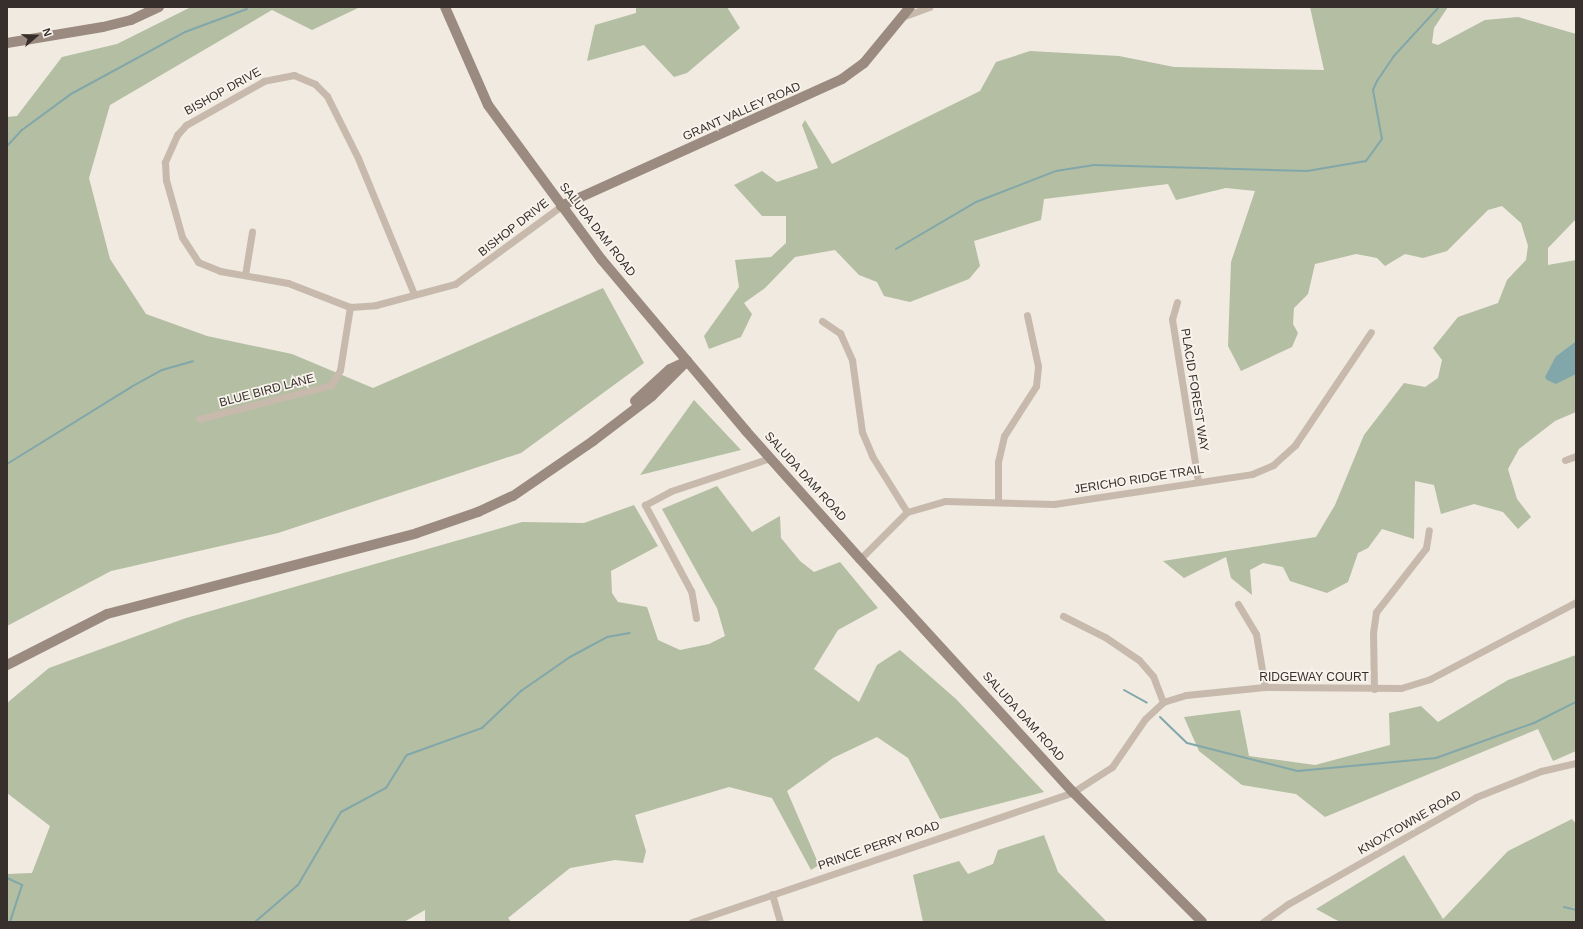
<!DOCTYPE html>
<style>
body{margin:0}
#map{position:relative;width:1583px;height:929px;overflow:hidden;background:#f0eae0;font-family:Arial,sans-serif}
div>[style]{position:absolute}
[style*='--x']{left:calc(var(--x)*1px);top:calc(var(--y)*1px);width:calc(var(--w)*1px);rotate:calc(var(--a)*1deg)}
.green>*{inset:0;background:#b3bea2}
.water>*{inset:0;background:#82a7aa}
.stream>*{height:2px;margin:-1px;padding:0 1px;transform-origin:1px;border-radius:1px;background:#82a7aa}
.street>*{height:7px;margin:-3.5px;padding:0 3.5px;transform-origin:3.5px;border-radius:3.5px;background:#c7baad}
.secondary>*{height:10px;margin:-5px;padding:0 5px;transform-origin:5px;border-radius:5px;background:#9b8a7f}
span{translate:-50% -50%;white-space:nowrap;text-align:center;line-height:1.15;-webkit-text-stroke:3.5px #f8f3ec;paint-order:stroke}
.street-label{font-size:12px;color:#372f2b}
.frame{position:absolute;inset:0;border:8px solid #372f2b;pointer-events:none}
.north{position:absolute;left:16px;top:16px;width:40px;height:40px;-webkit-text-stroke:3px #f8f3ec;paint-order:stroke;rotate:71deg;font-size:11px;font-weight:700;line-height:16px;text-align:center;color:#372f2b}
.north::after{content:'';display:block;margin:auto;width:14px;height:18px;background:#372f2b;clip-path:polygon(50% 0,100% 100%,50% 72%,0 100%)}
</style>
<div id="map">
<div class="green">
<div style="clip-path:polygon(191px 7px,360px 7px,312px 30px,272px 10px,110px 105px,89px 178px,110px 259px,146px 314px,207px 336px,292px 354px,373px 388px,603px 288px,644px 363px,521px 453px,278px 533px,111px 571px,7px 626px,7px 117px,17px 116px,62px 57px,117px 44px)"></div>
<div style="clip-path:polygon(636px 7px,727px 7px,740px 28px,687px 73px,674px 77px,644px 45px,587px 61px,595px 25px,636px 13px)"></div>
<div style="clip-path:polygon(1310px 7px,1448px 7px,1434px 28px,1432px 43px,1438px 45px,1485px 20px,1518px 17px,1576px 34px,1576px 219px,1548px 248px,1548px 265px,1576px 260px,1576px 341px,1556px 356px,1576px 374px,1576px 412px,1555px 421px,1519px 449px,1508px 469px,1517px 499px,1531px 517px,1518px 529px,1503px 512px,1474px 504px,1441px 514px,1434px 485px,1415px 481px,1414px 539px,1382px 529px,1368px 548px,1358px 553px,1348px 582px,1327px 593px,1290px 581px,1283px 567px,1263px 563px,1250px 570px,1252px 595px,1231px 578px,1226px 557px,1184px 578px,1163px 561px,1316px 537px,1335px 505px,1364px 435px,1404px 383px,1425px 387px,1438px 378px,1442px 360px,1433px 348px,1458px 317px,1498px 303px,1507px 280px,1526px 260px,1528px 246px,1521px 223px,1502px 206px,1488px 210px,1447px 251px,1423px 258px,1405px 254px,1385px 266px,1377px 258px,1356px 254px,1315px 264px,1308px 294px,1294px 308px,1293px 324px,1298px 333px,1292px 347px,1241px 371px,1228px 346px,1231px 262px,1255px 191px,1226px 188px,1176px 200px,1168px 184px,1044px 199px,1041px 220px,974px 241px,980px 266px,969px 279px,910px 302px,884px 296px,877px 282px,859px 275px,835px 250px,795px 257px,765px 288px,744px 303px,752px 314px,741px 337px,709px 349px,704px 336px,739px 287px,735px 260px,771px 257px,786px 243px,786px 216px,762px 216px,734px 185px,762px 171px,777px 182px,818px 168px,802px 125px,805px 120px,832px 164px,980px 91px,996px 62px,1030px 51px,1119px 56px,1174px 67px,1324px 70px)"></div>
<div style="clip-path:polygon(694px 400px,741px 450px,640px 475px)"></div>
<div style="clip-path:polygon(717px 486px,752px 532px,780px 516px,781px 538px,800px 561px,814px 572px,840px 562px,878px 608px,838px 630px,814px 669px,859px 702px,877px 665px,900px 650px,956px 699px,1044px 792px,940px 819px,908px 758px,877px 737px,833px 758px,787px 791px,819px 865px,811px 870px,772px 798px,729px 787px,635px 815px,646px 851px,643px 863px,615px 860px,570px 868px,508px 918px,511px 922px,425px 922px,425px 910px,404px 922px,7px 922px,7px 874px,32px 873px,50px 826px,7px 793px,7px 703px,49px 668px,186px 618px,522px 522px,584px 523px,634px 505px,658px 546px,611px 571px,612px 593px,618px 602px,647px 607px,658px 640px,680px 650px,709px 644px,725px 636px,717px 608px,662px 509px)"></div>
<div style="clip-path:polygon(1576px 655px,1576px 751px,1553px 761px,1538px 729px,1325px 817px,1296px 794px,1242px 785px,1199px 751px,1184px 717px,1240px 710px,1249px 756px,1315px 765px,1390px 745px,1389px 713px,1421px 706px,1438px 722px,1508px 680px)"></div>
<div style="clip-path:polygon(1572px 819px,1576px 824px,1576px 922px,1340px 922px,1316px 909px,1404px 855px,1443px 919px,1508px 851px)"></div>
<div style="clip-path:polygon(1044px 835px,1058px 872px,1107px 922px,923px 922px,913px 875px,959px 861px,968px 874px,993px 864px,998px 850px)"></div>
</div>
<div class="water">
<div style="clip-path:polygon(1576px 341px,1576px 374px,1556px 384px,1547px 380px,1545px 377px,1556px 356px)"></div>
</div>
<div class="stream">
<div style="--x:7;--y:146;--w:22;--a:-47"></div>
<div style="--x:22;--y:130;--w:61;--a:-36.3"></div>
<div style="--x:71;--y:94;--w:130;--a:-28.5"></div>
<div style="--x:185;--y:32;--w:66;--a:-20.4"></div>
<div style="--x:896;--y:249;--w:93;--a:-30.4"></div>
<div style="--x:976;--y:202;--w:86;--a:-21.2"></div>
<div style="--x:1056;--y:171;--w:37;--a:-9"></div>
<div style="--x:1093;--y:165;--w:214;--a:1.6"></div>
<div style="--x:1307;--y:171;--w:60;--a:-9.6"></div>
<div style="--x:1366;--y:161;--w:27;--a:-54"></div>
<div style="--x:1382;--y:139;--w:50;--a:-100.4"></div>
<div style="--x:1373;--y:90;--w:10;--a:-66"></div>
<div style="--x:1377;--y:81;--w:29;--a:-56"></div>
<div style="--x:1393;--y:57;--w:68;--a:-47.4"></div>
<div style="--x:7;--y:464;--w:146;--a:-31.8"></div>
<div style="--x:131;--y:387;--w:35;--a:-29"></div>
<div style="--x:162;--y:370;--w:32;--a:-16"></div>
<div style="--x:1124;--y:690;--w:26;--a:29"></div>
<div style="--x:1160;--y:717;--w:37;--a:44"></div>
<div style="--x:1187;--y:743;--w:114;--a:14.2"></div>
<div style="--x:1298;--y:771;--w:139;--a:-5.4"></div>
<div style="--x:1436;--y:758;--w:104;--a:-19.7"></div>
<div style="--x:1534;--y:723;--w:47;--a:-26.6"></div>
<div style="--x:7;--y:878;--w:17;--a:25"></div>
<div style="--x:22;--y:885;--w:39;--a:108"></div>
<div style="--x:1564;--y:907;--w:12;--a:14"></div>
<div style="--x:255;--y:922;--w:57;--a:-40.7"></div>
<div style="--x:298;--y:885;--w:85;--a:-59.5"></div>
<div style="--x:341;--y:812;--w:51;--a:-28.1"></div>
<div style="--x:386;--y:788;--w:39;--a:-58"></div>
<div style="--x:407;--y:755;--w:80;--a:-19.8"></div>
<div style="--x:482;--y:728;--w:54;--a:-43.5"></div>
<div style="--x:521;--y:691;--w:60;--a:-34.8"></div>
<div style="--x:570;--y:657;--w:42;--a:-28.4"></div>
<div style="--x:607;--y:637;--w:23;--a:-10"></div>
</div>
<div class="street">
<div style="--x:902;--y:17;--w:29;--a:-20"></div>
<div style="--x:245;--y:275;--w:44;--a:-80.8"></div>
<div style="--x:414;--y:294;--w:147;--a:-112.4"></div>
<div style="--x:358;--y:158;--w:69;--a:-116.6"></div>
<div style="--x:327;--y:96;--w:17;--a:-135"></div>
<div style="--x:315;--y:84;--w:23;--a:-157"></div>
<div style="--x:294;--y:75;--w:31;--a:169"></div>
<div style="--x:264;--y:81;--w:90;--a:150.6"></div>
<div style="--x:186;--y:125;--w:13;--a:132"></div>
<div style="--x:177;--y:135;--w:30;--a:114"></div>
<div style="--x:165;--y:162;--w:18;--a:87"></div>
<div style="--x:166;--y:180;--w:59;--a:74.3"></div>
<div style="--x:182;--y:237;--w:30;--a:57"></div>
<div style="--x:198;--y:262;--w:24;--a:22"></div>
<div style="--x:220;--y:271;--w:69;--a:10"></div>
<div style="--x:288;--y:283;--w:66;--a:21.2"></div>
<div style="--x:350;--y:307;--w:26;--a:-4"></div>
<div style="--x:376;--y:305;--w:82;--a:-14.9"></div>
<div style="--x:455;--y:284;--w:132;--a:-36.3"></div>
<div style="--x:1177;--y:302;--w:18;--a:106"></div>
<div style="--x:1172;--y:319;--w:165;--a:80.9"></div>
<div style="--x:822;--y:321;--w:22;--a:34"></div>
<div style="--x:840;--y:333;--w:30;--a:66"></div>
<div style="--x:852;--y:360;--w:73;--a:82.1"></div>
<div style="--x:862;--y:432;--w:26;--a:67"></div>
<div style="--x:872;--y:456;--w:66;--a:58"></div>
<div style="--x:199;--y:419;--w:136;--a:-14.4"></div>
<div style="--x:331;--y:385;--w:17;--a:-59"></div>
<div style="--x:340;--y:370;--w:64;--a:-81"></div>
<div style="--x:1565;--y:460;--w:12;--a:-20"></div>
<div style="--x:998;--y:501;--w:39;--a:-90"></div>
<div style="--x:998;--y:462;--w:27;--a:-77"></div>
<div style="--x:1004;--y:436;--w:59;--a:-57.4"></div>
<div style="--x:1036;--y:386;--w:20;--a:-84"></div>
<div style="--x:1038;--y:366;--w:52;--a:-102.2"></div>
<div style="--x:860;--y:559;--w:66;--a:-45"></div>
<div style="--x:907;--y:512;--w:40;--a:-16"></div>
<div style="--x:945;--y:501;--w:109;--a:1.6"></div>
<div style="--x:1054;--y:504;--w:200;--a:-8.6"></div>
<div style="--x:1252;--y:474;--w:23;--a:-23"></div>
<div style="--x:1273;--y:465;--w:30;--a:-42"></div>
<div style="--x:1295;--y:445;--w:136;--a:-56.1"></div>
<div style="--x:1238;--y:604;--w:35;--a:59"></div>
<div style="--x:1256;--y:634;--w:54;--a:80.4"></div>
<div style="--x:1063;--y:616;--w:47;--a:26.6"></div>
<div style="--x:1105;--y:637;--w:41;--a:34.1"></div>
<div style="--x:1139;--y:660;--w:21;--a:49"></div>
<div style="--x:1153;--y:676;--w:28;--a:69"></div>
<div style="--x:696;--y:618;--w:27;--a:-100"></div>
<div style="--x:691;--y:591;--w:98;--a:-118.1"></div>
<div style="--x:645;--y:505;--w:30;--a:-28"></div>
<div style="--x:671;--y:491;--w:104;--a:-18.4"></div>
<div style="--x:1374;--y:689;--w:56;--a:-91"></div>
<div style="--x:1373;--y:633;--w:21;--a:-82"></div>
<div style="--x:1376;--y:612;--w:81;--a:-52"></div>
<div style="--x:1426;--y:548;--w:18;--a:-81"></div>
<div style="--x:772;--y:894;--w:29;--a:74"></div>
<div style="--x:692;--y:922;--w:403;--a:-18.8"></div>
<div style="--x:1073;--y:792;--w:46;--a:-32.7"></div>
<div style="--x:1112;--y:767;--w:58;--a:-55.5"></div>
<div style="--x:1145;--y:719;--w:25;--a:-43"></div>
<div style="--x:1163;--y:702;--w:24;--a:-17"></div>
<div style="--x:1186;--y:695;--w:79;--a:-5.8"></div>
<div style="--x:1265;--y:687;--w:136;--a:0.4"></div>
<div style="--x:1401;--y:688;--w:30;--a:-17"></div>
<div style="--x:1430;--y:679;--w:165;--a:-27.8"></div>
<div style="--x:1263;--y:922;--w:31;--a:-36"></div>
<div style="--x:1288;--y:904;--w:216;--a:-29.6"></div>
<div style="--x:1476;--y:797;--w:70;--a:-21.8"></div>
<div style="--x:1541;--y:771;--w:36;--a:-13"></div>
</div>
<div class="secondary">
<div style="--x:445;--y:7;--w:107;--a:66.3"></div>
<div style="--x:488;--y:105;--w:192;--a:53.7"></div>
<div style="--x:602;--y:260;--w:224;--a:49.9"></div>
<div style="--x:746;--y:431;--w:171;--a:48.3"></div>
<div style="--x:860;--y:559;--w:316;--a:47.6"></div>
<div style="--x:1073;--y:792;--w:183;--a:45.2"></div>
<div style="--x:7;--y:43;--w:97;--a:-9.5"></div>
<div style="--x:103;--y:27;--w:29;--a:-14"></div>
<div style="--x:131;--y:20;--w:31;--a:-25"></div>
<div style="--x:561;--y:206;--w:308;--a:-24.3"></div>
<div style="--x:842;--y:79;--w:27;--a:-36"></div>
<div style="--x:864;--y:63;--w:72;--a:-50.6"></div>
<div style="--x:635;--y:401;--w:47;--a:-42.4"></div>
<div style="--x:670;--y:369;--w:19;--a:-25"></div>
<div style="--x:7;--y:665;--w:112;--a:-27"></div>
<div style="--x:107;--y:614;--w:320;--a:-14.6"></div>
<div style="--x:417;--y:533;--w:65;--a:-19"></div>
<div style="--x:478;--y:512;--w:38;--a:-25"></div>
<div style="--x:513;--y:496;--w:97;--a:-34.5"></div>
<div style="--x:593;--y:441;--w:74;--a:-37.3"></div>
<div style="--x:652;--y:396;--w:49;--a:-45"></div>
</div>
<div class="street-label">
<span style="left:223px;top:92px;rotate:-29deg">BISHOP DRIVE</span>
<span style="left:742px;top:112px;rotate:-24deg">GRANT VALLEY ROAD</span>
<span style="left:514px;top:228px;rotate:-38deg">BISHOP DRIVE</span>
<span style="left:597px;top:230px;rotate:52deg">SALUDA DAM ROAD</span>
<span style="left:1194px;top:390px;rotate:81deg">PLACID FOREST WAY</span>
<span style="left:267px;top:391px;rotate:-15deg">BLUE BIRD LANE</span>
<span style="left:805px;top:477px;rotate:48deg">SALUDA DAM ROAD</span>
<span style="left:1139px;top:480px;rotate:-9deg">JERICHO RIDGE TRAIL</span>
<span style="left:1314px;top:678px">RIDGEWAY COURT</span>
<span style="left:1023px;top:717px;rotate:48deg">SALUDA DAM ROAD</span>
<span style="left:1410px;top:823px;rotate:-30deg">KNOXTOWNE ROAD</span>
<span style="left:879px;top:846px;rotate:-19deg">PRINCE PERRY ROAD</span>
</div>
<div class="frame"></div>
<div class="north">N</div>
</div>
